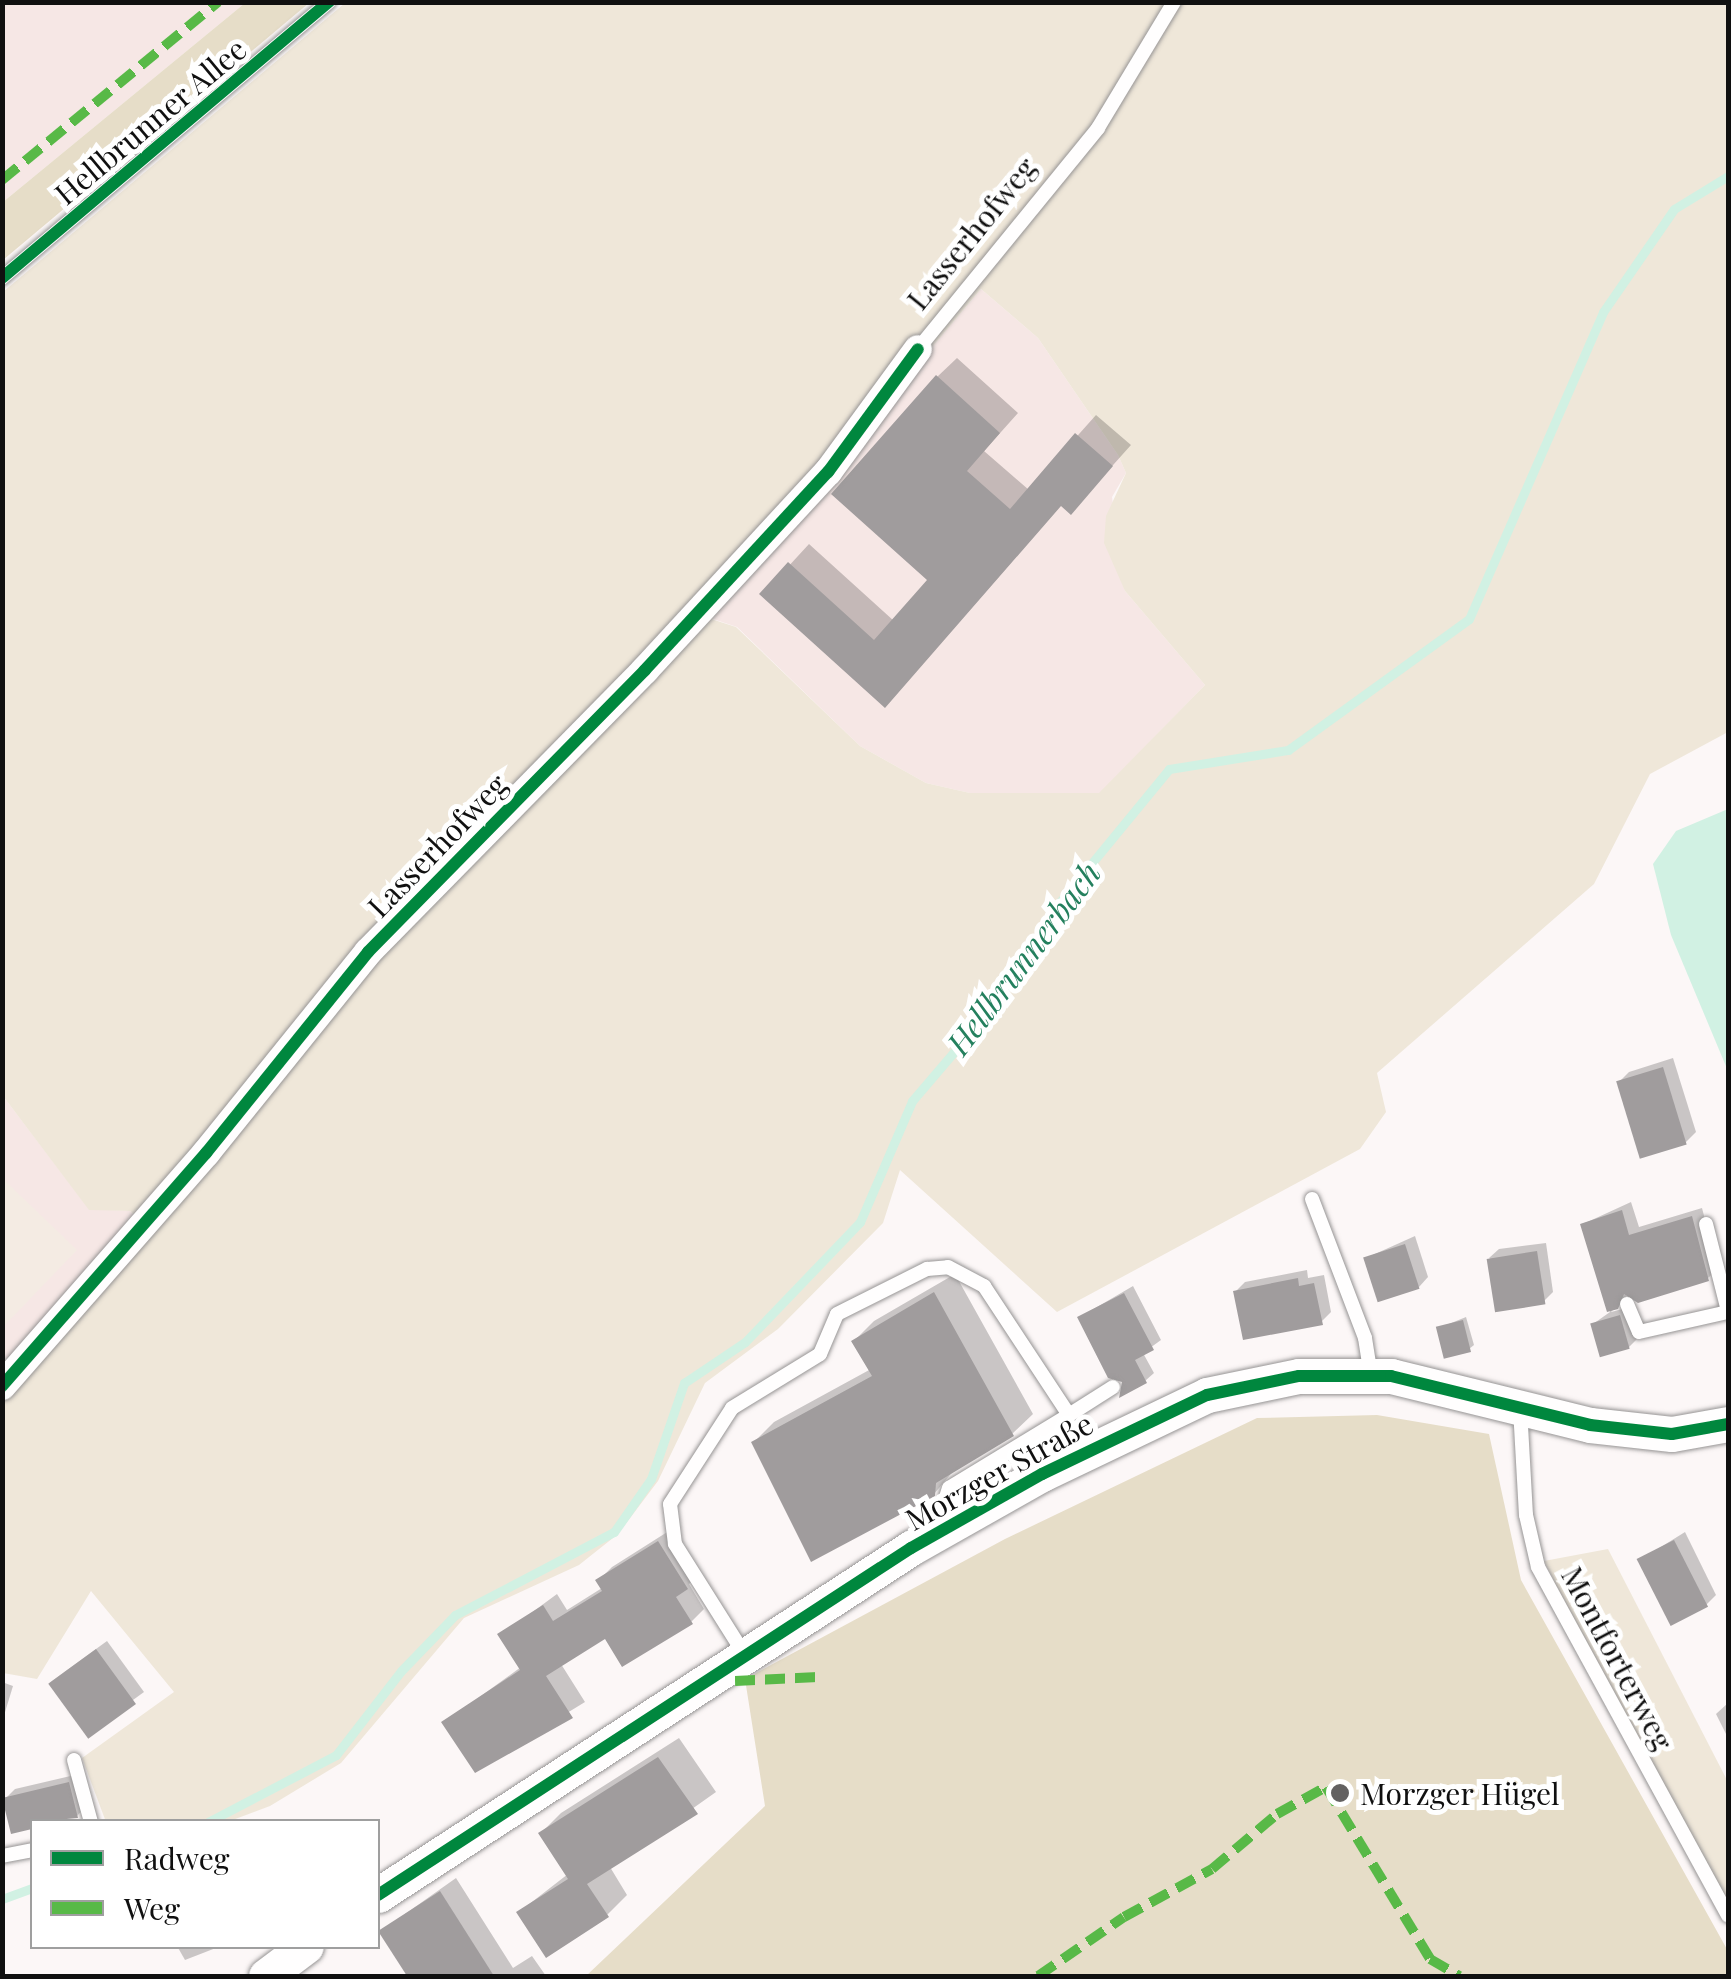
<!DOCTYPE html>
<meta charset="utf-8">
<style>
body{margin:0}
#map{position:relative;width:1731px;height:1979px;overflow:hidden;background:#fcf7f7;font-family:"Playfair Display",serif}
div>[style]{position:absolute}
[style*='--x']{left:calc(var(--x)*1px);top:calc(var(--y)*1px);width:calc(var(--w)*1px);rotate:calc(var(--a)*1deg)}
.farmland>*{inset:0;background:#f6e7e5}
.green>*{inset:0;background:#efe7d9}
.forest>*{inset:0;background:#e6ddc8}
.pitch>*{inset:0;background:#f4ebe3}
.water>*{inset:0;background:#d1f1e3}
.shadow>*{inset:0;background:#0003;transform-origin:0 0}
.stream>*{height:9px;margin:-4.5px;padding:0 4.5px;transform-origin:4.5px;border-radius:4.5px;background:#d1f1e3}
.building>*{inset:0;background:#a09c9d;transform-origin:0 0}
.roads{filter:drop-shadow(0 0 2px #969494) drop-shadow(0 0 2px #969494)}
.service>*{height:14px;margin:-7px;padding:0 7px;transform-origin:7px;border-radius:7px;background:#fffefe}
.minor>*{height:28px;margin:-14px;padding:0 14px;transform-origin:14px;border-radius:14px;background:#fffefe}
.tertiary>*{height:35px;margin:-17.5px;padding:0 17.5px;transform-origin:17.5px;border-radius:17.5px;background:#fffefe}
.quiet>*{height:10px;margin-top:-5px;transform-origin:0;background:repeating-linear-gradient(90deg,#58b947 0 20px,transparent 0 30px)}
.cycleway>*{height:12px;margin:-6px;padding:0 6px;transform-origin:6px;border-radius:6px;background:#00873e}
.dots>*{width:28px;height:28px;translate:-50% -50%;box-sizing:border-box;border:5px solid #fff;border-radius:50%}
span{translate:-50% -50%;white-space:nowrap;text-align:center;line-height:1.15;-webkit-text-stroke:10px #fff;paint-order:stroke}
.street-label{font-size:30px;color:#101010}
.poi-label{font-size:30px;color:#101010}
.left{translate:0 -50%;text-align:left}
.water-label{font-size:32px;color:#24805e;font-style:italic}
.frame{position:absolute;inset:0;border:5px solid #101010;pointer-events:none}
.legend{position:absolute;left:30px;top:1819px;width:350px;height:130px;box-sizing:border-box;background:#fff;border:2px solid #9f9f9f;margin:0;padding:12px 18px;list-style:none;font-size:30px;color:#101010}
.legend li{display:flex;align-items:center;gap:20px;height:50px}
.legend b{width:50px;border:2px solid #9f9f9f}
</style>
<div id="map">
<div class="farmland">
<div style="clip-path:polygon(3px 3px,245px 3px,3px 202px)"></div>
<div style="clip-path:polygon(981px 289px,1038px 338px,1118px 455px,1126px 473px,1112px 497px,1125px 591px,1205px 685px,1099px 794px,970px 793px,926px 783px,860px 746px,737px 627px,704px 616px)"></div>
<div style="clip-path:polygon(3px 1096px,89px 1209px,130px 1211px,149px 1228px,3px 1397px)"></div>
</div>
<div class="green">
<div style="clip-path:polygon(evenodd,345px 3px,1728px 3px,1728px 732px,1650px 774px,1594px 884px,1377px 1073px,1386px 1112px,1360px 1149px,1057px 1312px,900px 1170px,883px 1223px,778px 1329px,705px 1383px,658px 1481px,618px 1534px,579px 1565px,464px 1618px,341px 1763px,270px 1806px,230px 1821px,106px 1822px,82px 1758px,174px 1692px,91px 1591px,37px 1679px,3px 1673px,3px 1397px,149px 1227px,130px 1211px,89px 1210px,3px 1096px,3px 292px,345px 3px,981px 289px,1038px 338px,1118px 455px,1126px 473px,1106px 516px,1104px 543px,1125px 591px,1205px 685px,1099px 793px,970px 793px,926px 783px,860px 746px,736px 627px,705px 617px,981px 289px)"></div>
<div style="clip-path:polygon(1608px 1549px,1728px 1782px,1728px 1901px,1608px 1690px,1544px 1561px)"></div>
</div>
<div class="forest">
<div style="clip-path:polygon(245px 3px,309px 3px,3px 260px,3px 202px)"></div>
<div style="clip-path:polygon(1377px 1415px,1489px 1434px,1521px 1580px,1728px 1951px,1728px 1976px,586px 1976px,765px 1806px,745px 1679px,1005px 1539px,1257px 1418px)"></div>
</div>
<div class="pitch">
<div style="clip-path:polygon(2px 1178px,77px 1250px,3px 1327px,2px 1327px)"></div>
</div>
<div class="water">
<div style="clip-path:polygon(1728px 809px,1728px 1071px,1671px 935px,1653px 864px,1676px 831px)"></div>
</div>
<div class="shadow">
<div style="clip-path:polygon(957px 358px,1018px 413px,984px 451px,1029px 490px,1096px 415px,1131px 445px,1071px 512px,1062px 504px,904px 685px,763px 594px,809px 544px,894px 621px,930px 579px,937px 377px)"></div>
<div style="clip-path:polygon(1673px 1058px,1696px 1132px,1686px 1142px,1619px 1082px,1629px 1072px)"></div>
<div style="clip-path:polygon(1631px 1202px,1639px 1227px,1702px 1208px,1718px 1269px,1708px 1278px,1628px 1294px,1611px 1312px,1630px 1307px,1639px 1337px,1629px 1347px,1593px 1324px,1610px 1312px,1583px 1224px)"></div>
<div style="clip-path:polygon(1415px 1236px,1428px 1277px,1419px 1287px,1366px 1258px)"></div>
<div style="clip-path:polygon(1546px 1243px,1553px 1292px,1543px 1302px,1489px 1258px,1499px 1249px)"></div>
<div style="clip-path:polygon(1307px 1270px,1308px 1278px,1324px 1275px,1331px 1312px,1321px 1322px,1236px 1291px,1245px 1282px)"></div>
<div style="clip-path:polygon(955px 1274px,1033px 1414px,1012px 1434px,955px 1469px,934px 1494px,754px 1442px,774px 1422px,871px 1369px,854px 1341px,874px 1321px)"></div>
<div style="clip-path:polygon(1133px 1286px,1161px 1340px,1143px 1353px,1154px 1373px,1145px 1381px,1125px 1380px,1080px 1317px)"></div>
<div style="clip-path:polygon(1466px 1317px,1474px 1345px,1469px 1349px,1439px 1328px)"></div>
<div style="clip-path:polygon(672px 1529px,700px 1574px,689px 1584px,704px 1609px,691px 1622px,606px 1636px,561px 1664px,585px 1702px,476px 1769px,445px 1722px,521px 1667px,501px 1635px,557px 1594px,567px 1610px,602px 1588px,598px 1581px,612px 1567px)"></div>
<div style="clip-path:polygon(1685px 1532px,1716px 1595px,1706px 1605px,1640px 1560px)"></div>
<div style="left:107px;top:1641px;width:63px;height:71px;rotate:54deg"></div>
<div style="clip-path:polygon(2px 1682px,13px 1686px,2px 1722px)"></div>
<div style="clip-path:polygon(1728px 1703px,1728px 1738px,1716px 1714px)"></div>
<div style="clip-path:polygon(679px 1738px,716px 1792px,610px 1867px,627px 1895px,607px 1915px,519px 1912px,568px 1874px,541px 1833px,561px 1813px)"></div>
<div style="clip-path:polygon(79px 1774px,86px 1806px,77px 1816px,13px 1831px,5px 1799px,15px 1789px)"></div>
<div style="clip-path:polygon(456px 1878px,513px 1968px,532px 1956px,546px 1976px,410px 1976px,381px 1931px)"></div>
<div style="clip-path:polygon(177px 1946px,221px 1946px,185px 1960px)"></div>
</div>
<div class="stream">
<div style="--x:208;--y:1822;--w:144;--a:-27.6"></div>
<div style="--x:336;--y:1755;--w:106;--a:-52.3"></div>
<div style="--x:401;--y:1671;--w:78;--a:-46"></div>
<div style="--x:455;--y:1615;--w:179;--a:-27.6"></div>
<div style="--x:614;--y:1532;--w:65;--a:-55.1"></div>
<div style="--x:651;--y:1479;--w:102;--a:-71"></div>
<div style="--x:684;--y:1383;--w:73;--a:-33.9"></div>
<div style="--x:745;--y:1342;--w:166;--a:-46.2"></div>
<div style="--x:860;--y:1222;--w:132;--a:-66.7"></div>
<div style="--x:912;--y:1101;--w:134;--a:-49.5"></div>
<div style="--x:999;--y:999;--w:113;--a:-58"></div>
<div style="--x:1059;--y:903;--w:173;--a:-50.6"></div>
<div style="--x:1169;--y:769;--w:121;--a:-9.1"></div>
<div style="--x:1288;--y:750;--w:223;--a:-35.9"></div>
<div style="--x:1469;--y:619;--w:335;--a:-66.4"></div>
<div style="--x:1603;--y:312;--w:125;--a:-55.4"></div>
<div style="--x:1674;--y:209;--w:63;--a:-31.4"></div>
<div style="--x:2;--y:1899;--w:32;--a:-20"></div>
</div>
<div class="building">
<div style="clip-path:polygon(936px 375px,1000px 433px,967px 471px,1010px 509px,1075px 433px,1113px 466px,1071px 515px,1061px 506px,885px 708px,759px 594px,788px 562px,874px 640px,927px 580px,831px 494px)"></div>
<div style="left:1663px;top:1067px;width:81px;height:49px;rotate:73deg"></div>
<div style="clip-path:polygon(1622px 1210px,1629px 1235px,1692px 1216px,1709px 1281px,1638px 1303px,1624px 1294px,1618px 1309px,1607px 1312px,1580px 1224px)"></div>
<div style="left:1405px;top:1244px;width:47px;height:44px;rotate:72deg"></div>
<div style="left:1537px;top:1251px;width:54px;height:51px;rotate:81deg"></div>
<div style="clip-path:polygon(1298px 1278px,1299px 1286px,1314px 1283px,1323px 1325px,1243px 1340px,1233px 1291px)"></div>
<div style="clip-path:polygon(934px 1292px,1014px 1436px,936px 1483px,935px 1496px,811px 1562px,751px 1442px,872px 1376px,851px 1341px)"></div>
<div style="clip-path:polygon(1124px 1293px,1154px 1350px,1135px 1360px,1147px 1383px,1119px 1398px,1122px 1382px,1108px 1378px,1077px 1317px)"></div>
<div style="left:1620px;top:1315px;width:35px;height:31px;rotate:74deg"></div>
<div style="left:1463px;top:1320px;width:33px;height:28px;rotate:76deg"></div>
<div style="left:1674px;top:1540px;width:75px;height:42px;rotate:63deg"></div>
<div style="clip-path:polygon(658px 1541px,688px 1589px,676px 1597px,693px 1624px,622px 1667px,605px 1639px,546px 1676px,573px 1718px,475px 1773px,441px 1722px,520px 1670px,497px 1634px,543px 1605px,553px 1621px,602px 1591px,595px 1580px)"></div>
<div style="left:96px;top:1649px;width:68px;height:59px;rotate:54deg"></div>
<div style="clip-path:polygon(658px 1757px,698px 1814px,587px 1884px,609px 1917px,546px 1958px,516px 1912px,568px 1879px,538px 1833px)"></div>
<div style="clip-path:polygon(69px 1782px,78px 1818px,32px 1822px,32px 1829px,11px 1834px,2px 1798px)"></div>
<div style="clip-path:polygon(440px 1891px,494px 1976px,407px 1976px,378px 1931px)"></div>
</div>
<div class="roads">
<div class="service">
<div style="--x:2;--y:278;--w:428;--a:-40.2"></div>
<div style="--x:918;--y:349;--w:285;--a:-50.8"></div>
<div style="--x:1098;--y:128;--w:147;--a:-58.9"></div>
<div style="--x:1312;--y:1199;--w:149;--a:69.1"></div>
<div style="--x:1365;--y:1338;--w:36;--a:81"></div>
<div style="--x:1706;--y:1224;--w:90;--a:75.8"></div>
<div style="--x:1627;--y:1304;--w:30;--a:67"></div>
<div style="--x:1639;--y:1332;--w:91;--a:-12.7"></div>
<div style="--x:1520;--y:1408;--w:107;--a:86.8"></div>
<div style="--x:1526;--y:1515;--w:53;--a:77"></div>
<div style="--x:1538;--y:1567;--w:397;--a:61.4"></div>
<div style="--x:1069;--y:1415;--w:52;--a:-32.5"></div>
<div style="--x:743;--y:1652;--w:128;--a:-122.2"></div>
<div style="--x:675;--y:1544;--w:40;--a:-97.1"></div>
<div style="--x:670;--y:1504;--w:114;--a:-57.1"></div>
<div style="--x:732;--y:1408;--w:103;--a:-31.5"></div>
<div style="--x:820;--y:1354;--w:43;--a:-67"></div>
<div style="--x:837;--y:1314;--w:101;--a:-26.6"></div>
<div style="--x:927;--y:1269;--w:21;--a:-5"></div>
<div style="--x:948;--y:1267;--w:41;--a:27.8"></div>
<div style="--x:984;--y:1286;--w:154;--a:56.6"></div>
<div style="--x:1069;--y:1415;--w:140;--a:148.7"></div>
<div style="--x:949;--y:1488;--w:19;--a:108"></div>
<div style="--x:943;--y:1506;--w:20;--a:63"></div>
<div style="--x:74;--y:1760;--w:64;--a:74.7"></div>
<div style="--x:2;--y:1856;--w:31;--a:-11"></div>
</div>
<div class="minor">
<div style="--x:2;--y:1386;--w:310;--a:-48.8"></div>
<div style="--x:206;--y:1153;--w:258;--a:-51.1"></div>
<div style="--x:368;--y:952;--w:395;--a:-45.5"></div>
<div style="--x:645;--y:670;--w:270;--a:-47.3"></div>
<div style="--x:828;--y:472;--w:152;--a:-53.8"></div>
</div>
<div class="tertiary">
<div style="--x:378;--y:1895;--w:636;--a:-33.07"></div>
<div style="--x:911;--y:1548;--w:150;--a:-29.5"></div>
<div style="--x:1042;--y:1474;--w:183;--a:-25.6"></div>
<div style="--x:1207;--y:1395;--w:94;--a:-11.7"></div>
<div style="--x:1299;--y:1376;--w:92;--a:0"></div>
<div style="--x:1391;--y:1376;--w:205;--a:13.8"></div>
<div style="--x:1590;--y:1425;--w:82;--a:6.3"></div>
<div style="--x:1672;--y:1434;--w:57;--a:-10.1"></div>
<div style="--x:266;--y:1976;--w:50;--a:-36.9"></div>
</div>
</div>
<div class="quiet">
<div style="--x:2;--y:180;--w:280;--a:-39.5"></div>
<div style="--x:735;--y:1681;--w:83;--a:-2.8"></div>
<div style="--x:1038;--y:1976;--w:104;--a:-34.5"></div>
<div style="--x:1124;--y:1917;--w:100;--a:-28.6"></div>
<div style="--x:1212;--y:1869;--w:85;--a:-40.2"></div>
<div style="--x:1277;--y:1814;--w:56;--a:-28.9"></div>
<div style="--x:1326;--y:1787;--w:201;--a:58.8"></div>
<div style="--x:1430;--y:1959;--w:34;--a:30"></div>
</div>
<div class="cycleway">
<div style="--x:2;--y:278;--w:428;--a:-40.2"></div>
<div style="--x:2;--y:1386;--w:310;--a:-48.8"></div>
<div style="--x:206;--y:1153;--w:258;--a:-51.1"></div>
<div style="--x:368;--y:952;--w:395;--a:-45.5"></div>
<div style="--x:645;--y:670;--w:270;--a:-47.3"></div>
<div style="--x:828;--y:472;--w:152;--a:-53.8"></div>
<div style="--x:378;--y:1895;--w:636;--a:-33.07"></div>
<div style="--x:911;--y:1548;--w:150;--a:-29.5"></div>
<div style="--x:1042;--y:1474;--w:183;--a:-25.6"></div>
<div style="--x:1207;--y:1395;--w:94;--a:-11.7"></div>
<div style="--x:1299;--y:1376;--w:92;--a:0"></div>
<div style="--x:1391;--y:1376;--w:205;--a:13.8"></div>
<div style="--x:1590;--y:1425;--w:82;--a:6.3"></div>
<div style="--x:1672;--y:1434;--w:57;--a:-10.1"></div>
</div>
<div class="dots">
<div style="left:1340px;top:1793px;background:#636161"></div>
</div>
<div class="street-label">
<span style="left:150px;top:121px;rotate:-40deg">Hellbrunner Allee</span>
<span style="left:971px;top:233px;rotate:-51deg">Lasserhofweg</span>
<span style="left:437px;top:845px;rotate:-46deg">Lasserhofweg</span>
<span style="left:999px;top:1471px;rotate:-29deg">Morzger Straße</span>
<span style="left:1618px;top:1658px;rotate:62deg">Montforterweg</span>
</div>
<div class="poi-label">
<span class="left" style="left:1360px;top:1793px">Morzger Hügel</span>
</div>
<div class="water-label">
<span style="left:1023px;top:958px;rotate:-53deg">Hellbrunnerbach</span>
</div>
<div class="frame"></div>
<ul class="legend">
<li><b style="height:12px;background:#00873e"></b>Radweg</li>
<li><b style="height:12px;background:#58b947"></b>Weg</li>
</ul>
</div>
